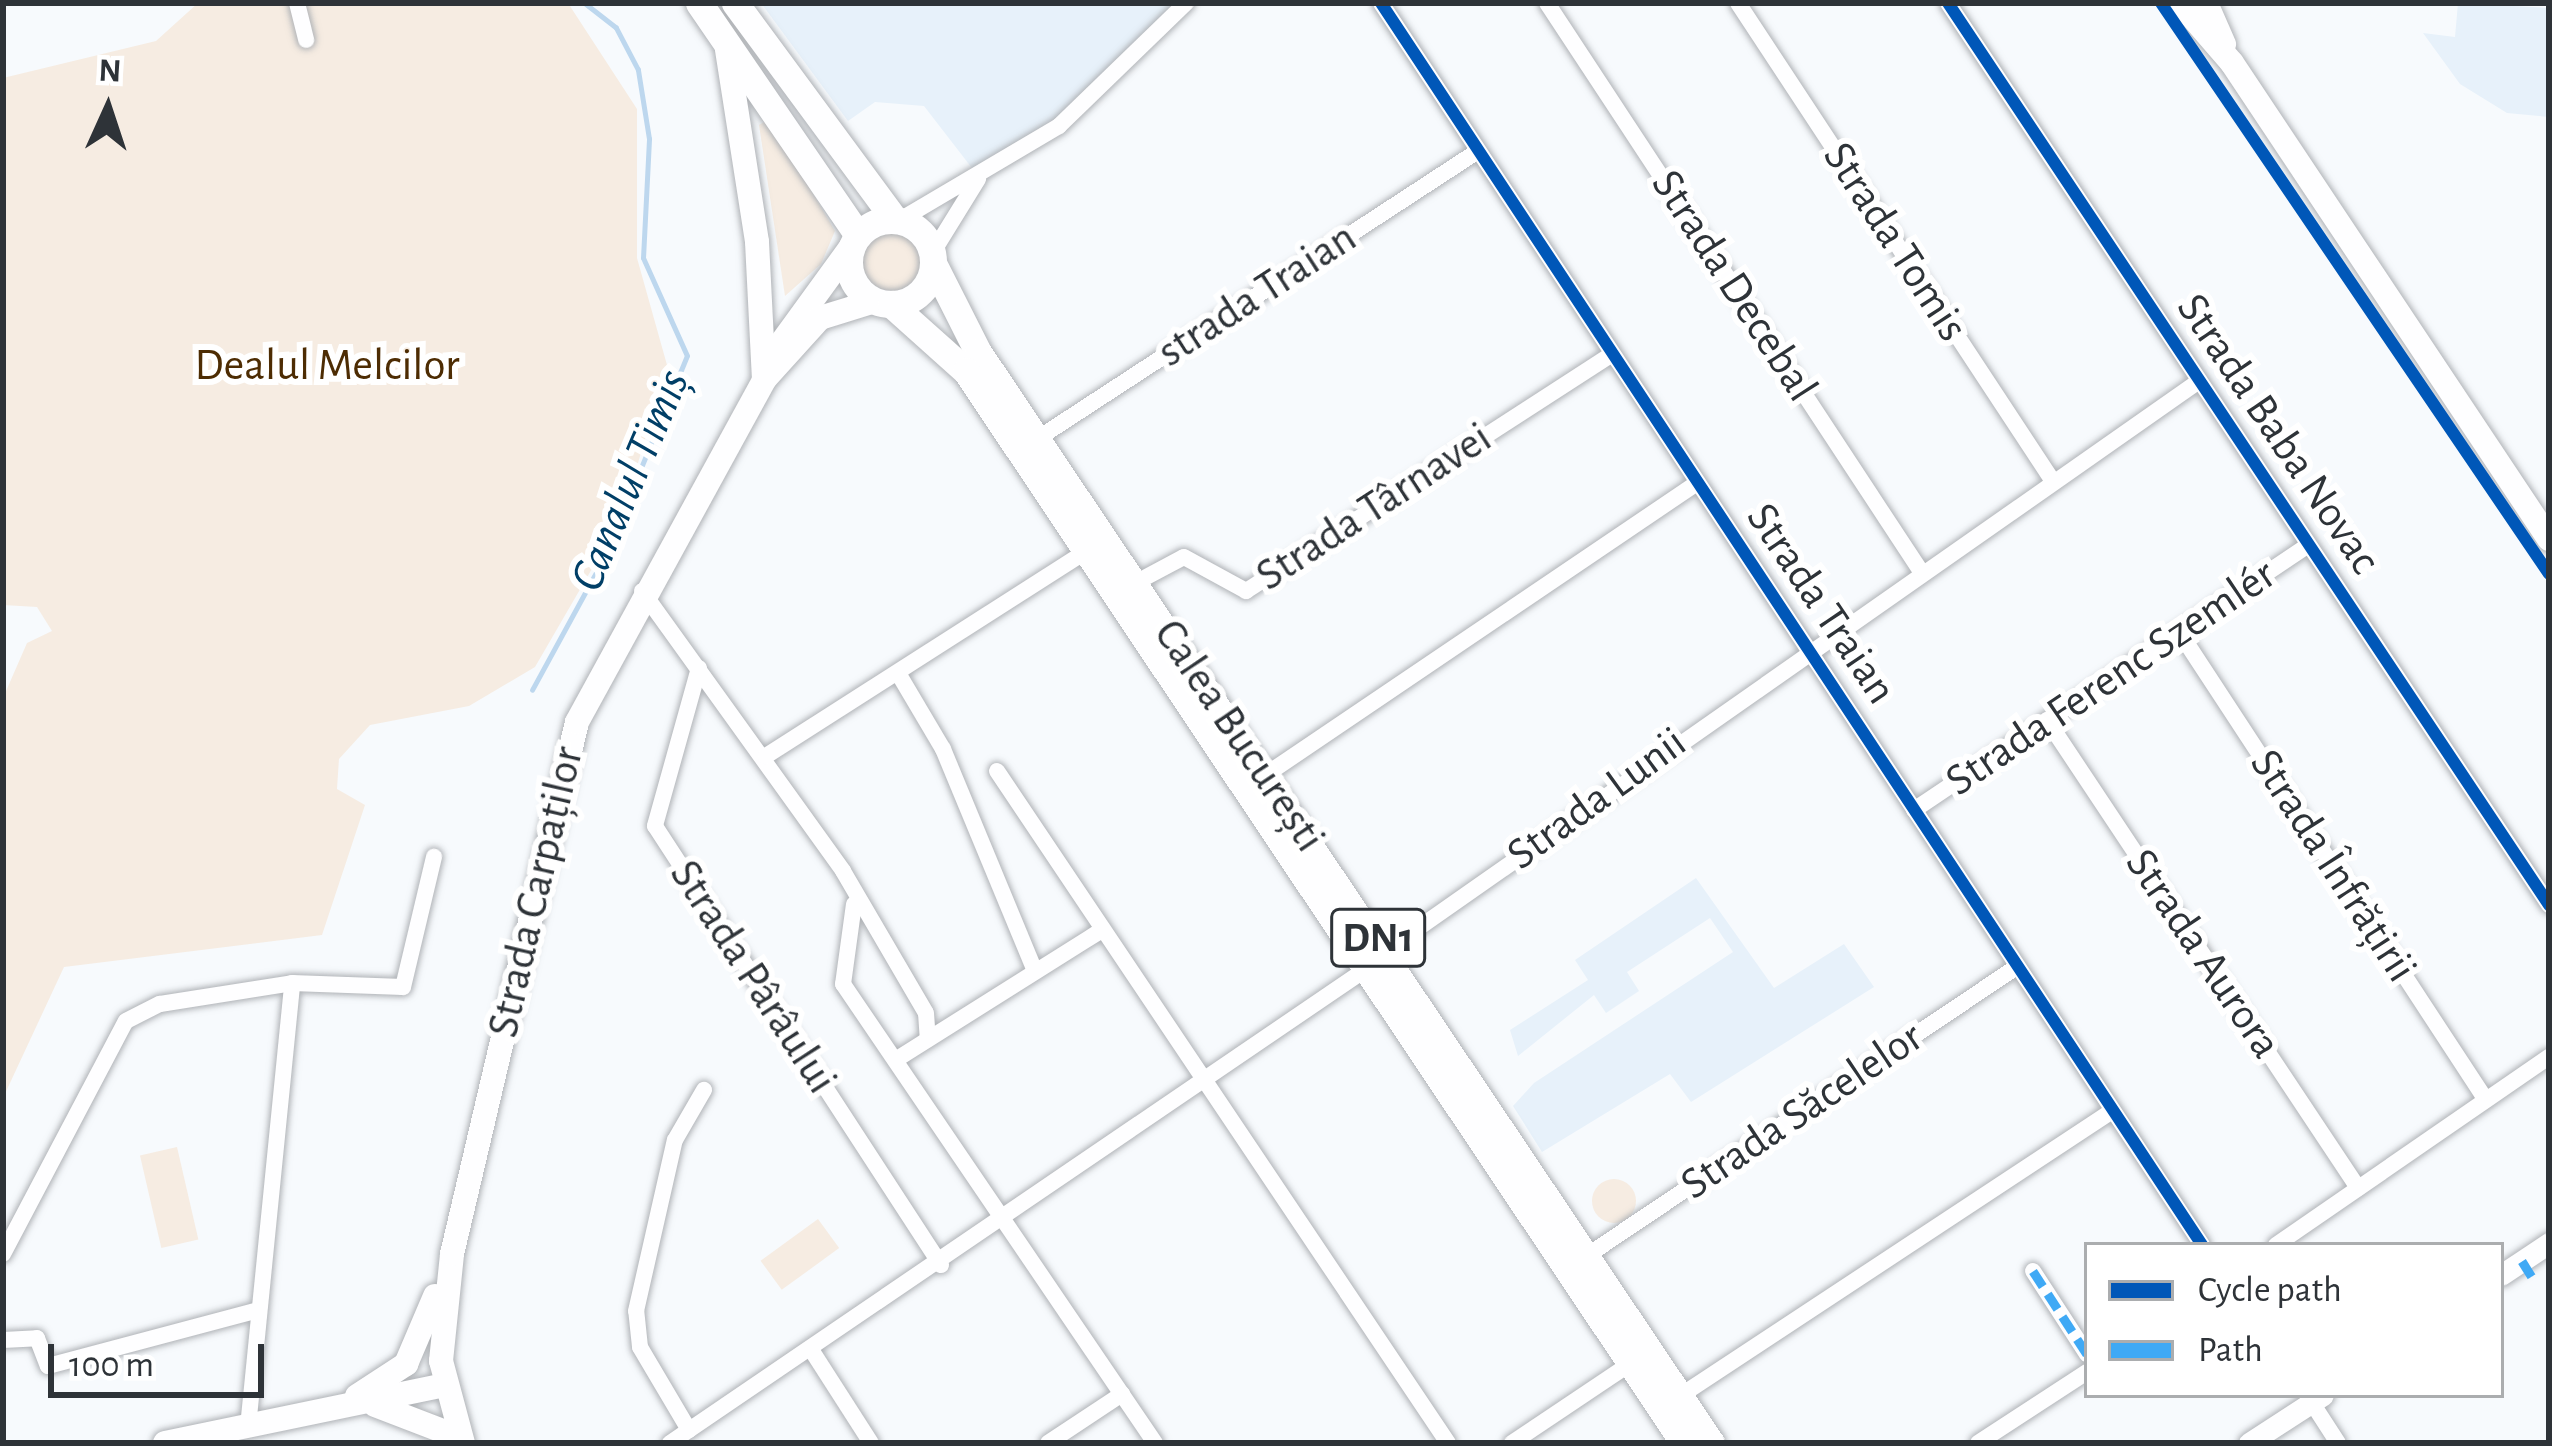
<!DOCTYPE html>
<meta charset="utf-8">
<style>
body{margin:0}
#map{position:relative;width:2552px;height:1446px;overflow:hidden;background:#f7fafd;font-family:"Alegreya Sans",sans-serif}
div>[style]{position:absolute}
[style*='--x']{left:calc(var(--x)*1px);top:calc(var(--y)*1px);width:calc(var(--w)*1px);rotate:calc(var(--a)*1deg)}
.built>*{inset:0;background:#e7f1fa}
.green>*{inset:0;background:#f6ece2;transform-origin:0 0}
.round{border-radius:50%}
.stream>*{height:4.5px;margin:-2.25px;padding:0 2.25px;transform-origin:2.25px;border-radius:2.25px;background:#bdd7ee}
.roads{filter:drop-shadow(0 0 3px #b0b3b7) drop-shadow(0 0 3px #b0b3b7)}
.minor>*{height:16px;margin:-8px;padding:0 8px;transform-origin:8px;border-radius:8px;background:#fefeff}
.tertiary>*{height:21px;margin:-10.5px;padding:0 10.5px;transform-origin:10.5px;border-radius:10.5px;background:#fefeff}
.secondary>*{height:24px;margin:-12px;padding:0 12px;transform-origin:12px;border-radius:12px;background:#fefeff}
.primary>*{height:27px;margin:-13.5px;padding:0 13.5px;transform-origin:13.5px;border-radius:13.5px;background:#fefeff}
.primary>.ring{margin:-13.5px;padding:0;box-sizing:content-box;background:none;border:27px solid #fefeff;border-radius:50%}
.quiet>*{height:9px;margin-top:-4.5px;transform-origin:0;background:repeating-linear-gradient(90deg,#3fa9f5 0 18px,transparent 0 27px)}
.cycleway>*{height:12px;margin:-6px;padding:0 6px;transform-origin:6px;border-radius:6px;background:#0057b8}
span{translate:-50% -50%;white-space:nowrap;text-align:center;line-height:1.15;-webkit-text-stroke:12px #fff;paint-order:stroke}
.shield-label span{padding:3px 9px;background:#fff;border:3px solid;border-radius:9px;-webkit-text-stroke-width:0}
.shield-label{font-size:42px;color:#2e3338;font-weight:700}
.street-label{font-size:45px;color:#2e3338}
.park-label{font-size:45px;color:#4d2c03}
.water-label{font-size:48px;color:#013f67;font-style:italic}
.frame{position:absolute;inset:0;border:6px solid #2e3338;pointer-events:none}
.legend{position:absolute;left:2084px;top:1242px;width:420px;height:156px;box-sizing:border-box;background:#fff;border:3px solid #abadaf;margin:0;padding:15px 21px;list-style:none;font-size:36px;color:#2e3338}
.legend li{display:flex;align-items:center;gap:24px;height:60px}
.legend b{width:60px;border:3px solid #abadaf}
.north{position:absolute;left:48px;top:48px;width:120px;height:120px;-webkit-text-stroke:9px #fff;paint-order:stroke;rotate:3deg;font-size:33px;font-weight:700;line-height:48px;text-align:center;color:#2e3338}
.north::after{content:'';display:block;margin:auto;width:42px;height:54px;background:#2e3338;clip-path:polygon(50% 0,100% 100%,50% 72%,0 100%)}
.scale{position:absolute;left:48px;top:1344px;width:216px;height:54px;box-sizing:border-box;border:6px solid #2e3338;border-top:0;padding-left:15px;font-size:36px;line-height:42px;white-space:nowrap;color:#2e3338;-webkit-text-stroke:9px #fff;paint-order:stroke}
</style>
<div id="map">
<div class="built">
<div style="clip-path:polygon(761px 3px,1176px 3px,1054px 121px,975px 172px,924px 106px,875px 102px,848px 121px)"></div>
<div style="clip-path:polygon(2458px 3px,2549px 8px,2549px 117px,2507px 113px,2460px 84px,2423px 33px,2455px 37px)"></div>
<div style="clip-path:polygon(1696px 878px,1774px 988px,1844px 944px,1874px 987px,1691px 1102px,1670px 1074px,1542px 1152px,1513px 1106px,1534px 1083px,1733px 952px,1710px 918px,1627px 972px,1639px 991px,1606px 1013px,1594px 995px,1518px 1056px,1510px 1030px,1588px 980px,1575px 960px)"></div>
</div>
<div class="green">
<div style="clip-path:polygon(198px 3px,568px 3px,637px 109px,637px 258px,667px 365px,622px 517px,535px 667px,469px 706px,370px 725px,339px 759px,337px 789px,365px 805px,322px 935px,64px 967px,3px 1098px,3px 698px,27px 643px,52px 631px,37px 607px,3px 605px,3px 78px,156px 41px)"></div>
<div style="clip-path:polygon(769px 119px,835px 231px,821px 264px,785px 296px,759px 125px)"></div>
<div class="round" style="left:862px;top:231px;width:60px;height:60px"></div>
<div style="left:177px;top:1147px;width:95px;height:38px;rotate:77deg"></div>
<div class="round" style="left:1592px;top:1179px;width:44px;height:44px"></div>
<div style="left:818px;top:1219px;width:36px;height:71px;rotate:54deg"></div>
</div>
<div class="stream">
<div style="--x:532;--y:690;--w:150;--a:-61.4"></div>
<div style="--x:604;--y:558;--w:218;--a:-67.7"></div>
<div style="--x:687;--y:356;--w:107;--a:-114.2"></div>
<div style="--x:643;--y:258;--w:119;--a:-87.1"></div>
<div style="--x:649;--y:139;--w:70;--a:-99.1"></div>
<div style="--x:638;--y:70;--w:47;--a:-117.6"></div>
<div style="--x:616;--y:28;--w:41;--a:-142"></div>
</div>
<div class="roads">
<div class="minor">
<div style="--x:297;--y:3;--w:38;--a:76"></div>
<div style="--x:1381;--y:3;--w:1489;--a:56.53"></div>
<div style="--x:1547;--y:3;--w:679;--a:56.66"></div>
<div style="--x:1738;--y:3;--w:571;--a:56.64"></div>
<div style="--x:1948;--y:3;--w:1084;--a:56.32"></div>
<div style="--x:900;--y:220;--w:185;--a:-30.6"></div>
<div style="--x:1059;--y:126;--w:177;--a:-44.1"></div>
<div style="--x:933;--y:252;--w:86;--a:-58.3"></div>
<div style="--x:1037;--y:439;--w:527;--a:-33.15"></div>
<div style="--x:1135;--y:583;--w:55;--a:-28"></div>
<div style="--x:1184;--y:557;--w:71;--a:28.7"></div>
<div style="--x:1246;--y:591;--w:436;--a:-32.9"></div>
<div style="--x:642;--y:591;--w:345;--a:54.3"></div>
<div style="--x:843;--y:871;--w:164;--a:59.7"></div>
<div style="--x:926;--y:1013;--w:26;--a:86"></div>
<div style="--x:2180;--y:633;--w:558;--a:56.77"></div>
<div style="--x:699;--y:668;--w:164;--a:105.6"></div>
<div style="--x:655;--y:826;--w:524;--a:56.92"></div>
<div style="--x:898;--y:673;--w:88;--a:59.4"></div>
<div style="--x:943;--y:749;--w:240;--a:67.5"></div>
<div style="--x:2047;--y:720;--w:562;--a:56.39"></div>
<div style="--x:766;--y:756;--w:379;--a:-32.6"></div>
<div style="--x:997;--y:771;--w:809;--a:56.13"></div>
<div style="--x:1264;--y:776;--w:523;--a:-34.09"></div>
<div style="--x:1914;--y:810;--w:475;--a:-33.9"></div>
<div style="--x:854;--y:904;--w:81;--a:97.8"></div>
<div style="--x:843;--y:984;--w:555;--a:55.79"></div>
<div style="--x:1387;--y:950;--w:992;--a:-35.02"></div>
<div style="--x:897;--y:1059;--w:240;--a:-32.2"></div>
<div style="--x:2276;--y:1245;--w:331;--a:-34.6"></div>
<div style="--x:3;--y:1254;--w:263;--a:-62.2"></div>
<div style="--x:126;--y:1021;--w:38;--a:-27"></div>
<div style="--x:160;--y:1004;--w:134;--a:-9"></div>
<div style="--x:292;--y:983;--w:111;--a:2.1"></div>
<div style="--x:403;--y:987;--w:134;--a:-76.6"></div>
<div style="--x:1588;--y:1255;--w:514;--a:-33.91"></div>
<div style="--x:2033;--y:1271;--w:99;--a:57"></div>
<div style="--x:3;--y:1340;--w:34;--a:-3"></div>
<div style="--x:37;--y:1338;--w:30;--a:69"></div>
<div style="--x:48;--y:1366;--w:213;--a:-14.9"></div>
<div style="--x:812;--y:1351;--w:109;--a:57.3"></div>
<div style="--x:2307;--y:1395;--w:57;--a:57.1"></div>
<div style="--x:1680;--y:1396;--w:518;--a:-33.41"></div>
<div style="--x:248;--y:1427;--w:446;--a:-84.3"></div>
<div style="--x:689;--y:1430;--w:96;--a:-120.6"></div>
<div style="--x:640;--y:1347;--w:36;--a:-96"></div>
<div style="--x:636;--y:1311;--w:175;--a:-77.2"></div>
<div style="--x:675;--y:1140;--w:58;--a:-59.9"></div>
<div style="--x:670;--y:1443;--w:846;--a:-34.25"></div>
<div style="--x:1048;--y:1443;--w:89;--a:-33.5"></div>
<div style="--x:1512;--y:1443;--w:143;--a:-33.9"></div>
<div style="--x:1978;--y:1443;--w:130;--a:-33.1"></div>
</div>
<div class="tertiary">
<div style="--x:2501;--y:1275;--w:58;--a:-33.7"></div>
<div style="--x:2249;--y:1443;--w:88;--a:-33"></div>
</div>
<div class="secondary">
<div style="--x:2180;--y:3;--w:79;--a:49.1"></div>
<div style="--x:2232;--y:63;--w:572;--a:56.34"></div>
<div style="--x:2206;--y:3;--w:45;--a:66.3"></div>
<div style="--x:727;--y:50;--w:194;--a:81.1"></div>
<div style="--x:757;--y:242;--w:138;--a:87.1"></div>
<div style="--x:776;--y:350;--w:131;--a:-54"></div>
<div style="--x:357;--y:1396;--w:59;--a:-33.1"></div>
<div style="--x:406;--y:1364;--w:74;--a:-66.9"></div>
<div style="--x:375;--y:1405;--w:92;--a:21"></div>
<div style="--x:165;--y:1443;--w:287;--a:-11.7"></div>
<div style="--x:463;--y:1443;--w:85;--a:-105"></div>
<div style="--x:441;--y:1361;--w:108;--a:-84.1"></div>
<div style="--x:452;--y:1254;--w:546;--a:-76.78"></div>
<div style="--x:577;--y:722;--w:390;--a:-61.3"></div>
<div style="--x:764;--y:380;--w:84;--a:-47.9"></div>
<div style="--x:820;--y:318;--w:58;--a:-17.2"></div>
</div>
<div class="primary">
<div style="--x:699;--y:3;--w:281;--a:55.6"></div>
<div style="--x:735;--y:3;--w:268;--a:53.6"></div>
<div class="ring" style="left:849px;top:220px;width:57px;height:57px"></div>
<div style="--x:934;--y:265;--w:97;--a:63.2"></div>
<div style="--x:978;--y:352;--w:1314;--a:56.1"></div>
<div style="--x:891;--y:304;--w:101;--a:41.8"></div>
<div style="--x:966;--y:371;--w:1290;--a:56.19"></div>
</div>
</div>
<div class="quiet">
<div style="--x:2522;--y:1261;--w:19;--a:58"></div>
<div style="--x:2033;--y:1271;--w:99;--a:57"></div>
</div>
<div class="cycleway">
<div style="--x:1381;--y:3;--w:1489;--a:56.53"></div>
<div style="--x:1948;--y:3;--w:1084;--a:56.32"></div>
<div style="--x:2161;--y:3;--w:690;--a:55.8"></div>
</div>
<div class="shield-label">
<span style="left:1378px;top:938px">DN1</span>
</div>
<div class="street-label">
<span style="left:1895px;top:242px;rotate:57deg">Strada Tomis</span>
<span style="left:1734px;top:286px;rotate:57deg">Strada Decebal</span>
<span style="left:1257px;top:295px;rotate:-33deg">strada Traian</span>
<span style="left:2278px;top:434px;rotate:56deg">Strada Baba Novac</span>
<span style="left:1374px;top:507px;rotate:-33deg">Strada Târnavei</span>
<span style="left:1821px;top:604px;rotate:56deg">Strada Traian</span>
<span style="left:2111px;top:678px;rotate:-34deg">Strada Ferenc Szemlér</span>
<span style="left:1239px;top:736px;rotate:56deg">Calea București</span>
<span style="left:1597px;top:799px;rotate:-36deg">Strada Lunii</span>
<span style="left:2333px;top:866px;rotate:57deg">Strada Înfrățirii</span>
<span style="left:536px;top:892px;rotate:-77deg">Strada Carpaților</span>
<span style="left:2203px;top:954px;rotate:56deg">Strada Aurora</span>
<span style="left:753px;top:977px;rotate:57deg">Strada Pârâului</span>
<span style="left:1802px;top:1111px;rotate:-34deg">Strada Săcelelor</span>
</div>
<div class="park-label">
<span style="left:327px;top:366px">Dealul Melcilor</span>
</div>
<div class="water-label">
<span style="left:631px;top:481px;rotate:-67deg">Canalul Timiș</span>
</div>
<div class="frame"></div>
<ul class="legend">
<li><b style="height:15px;background:#0057b8"></b>Cycle path</li>
<li><b style="height:15px;background:#3fa9f5"></b>Path</li>
</ul>
<div class="north">N</div>
<div class="scale">100 m</div>
</div>
